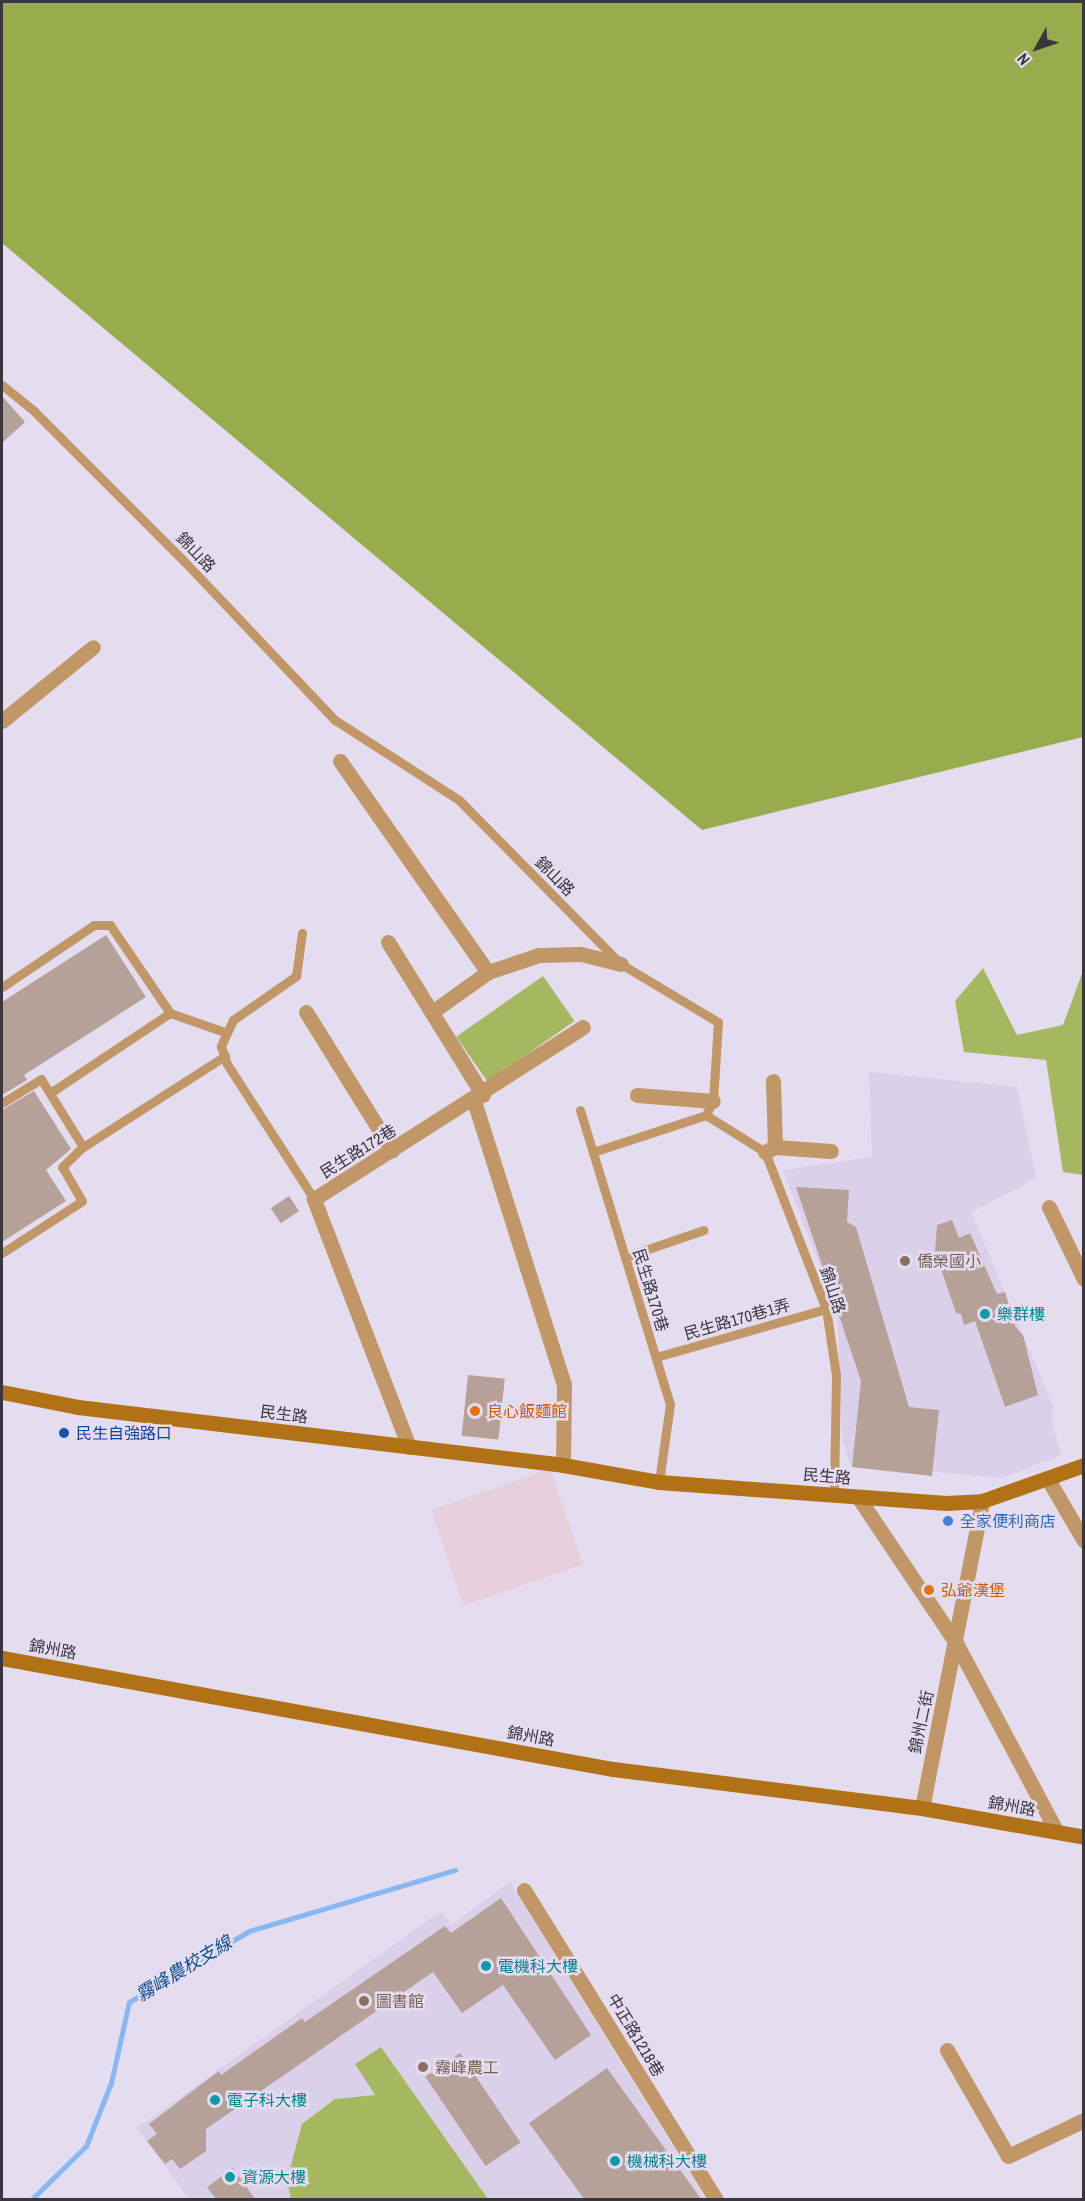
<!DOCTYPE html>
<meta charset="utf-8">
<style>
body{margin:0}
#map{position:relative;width:1085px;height:2201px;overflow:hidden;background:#e4dcef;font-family:"Archivo Narrow","Noto Sans TC",sans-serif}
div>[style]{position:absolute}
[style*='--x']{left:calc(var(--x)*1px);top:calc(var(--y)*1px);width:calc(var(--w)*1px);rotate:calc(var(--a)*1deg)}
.industrial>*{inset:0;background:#e6cfdb;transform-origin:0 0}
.built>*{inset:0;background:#dbd0ea}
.green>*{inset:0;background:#a5b860;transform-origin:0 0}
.forest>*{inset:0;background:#99ac4d}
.stream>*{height:5px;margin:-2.5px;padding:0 2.5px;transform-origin:2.5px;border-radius:2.5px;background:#88b8f2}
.building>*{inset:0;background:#b6a199;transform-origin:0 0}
.lane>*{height:9px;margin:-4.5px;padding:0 4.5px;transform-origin:4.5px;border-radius:4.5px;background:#c29767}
.street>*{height:15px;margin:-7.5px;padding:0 7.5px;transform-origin:7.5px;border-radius:7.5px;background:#c29767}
.secondary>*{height:15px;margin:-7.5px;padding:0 7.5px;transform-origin:7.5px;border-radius:7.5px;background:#b17116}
.dots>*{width:16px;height:16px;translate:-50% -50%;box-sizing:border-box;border:3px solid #e4dcef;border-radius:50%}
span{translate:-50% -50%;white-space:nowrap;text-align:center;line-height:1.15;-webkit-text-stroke:5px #e4dcef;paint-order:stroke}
.street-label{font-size:16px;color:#3a363e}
.education-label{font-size:16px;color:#785e54}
.left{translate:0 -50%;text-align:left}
.culture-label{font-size:16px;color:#0d838f}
.food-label{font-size:16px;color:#c56008}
.transit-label{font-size:16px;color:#164399}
.shop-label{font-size:16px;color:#366cbe}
.water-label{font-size:18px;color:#114f90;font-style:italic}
.frame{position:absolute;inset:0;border:3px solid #3a363e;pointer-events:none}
.north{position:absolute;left:1007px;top:18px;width:60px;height:60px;-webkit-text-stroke:4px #e4dcef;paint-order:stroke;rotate:230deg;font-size:16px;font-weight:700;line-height:24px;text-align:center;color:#3a363e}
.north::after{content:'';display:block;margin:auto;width:21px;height:27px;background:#3a363e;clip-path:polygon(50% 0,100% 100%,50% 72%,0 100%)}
</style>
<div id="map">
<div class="industrial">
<div style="left:550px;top:1469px;width:101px;height:126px;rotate:71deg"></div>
</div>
<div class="built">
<div style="clip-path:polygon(869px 1072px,1017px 1087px,1036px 1178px,971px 1212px,1053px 1406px,1051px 1417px,1061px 1455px,1002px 1478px,850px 1464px,842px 1437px,837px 1310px,783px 1170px,872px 1157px)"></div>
<div style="clip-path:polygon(510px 1882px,705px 2199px,189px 2199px,137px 2128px,441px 1911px,451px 1925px)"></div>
</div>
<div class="green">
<div style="clip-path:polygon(983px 968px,1017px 1035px,1063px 1025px,1083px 971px,1083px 1175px,1063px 1172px,1046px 1060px,964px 1052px,955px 1001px)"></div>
<div style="left:543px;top:976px;width:55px;height:106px;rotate:55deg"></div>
<div style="clip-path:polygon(381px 2047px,488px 2199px,291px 2199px,287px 2180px,302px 2124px,335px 2099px,375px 2095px,355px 2064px)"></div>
</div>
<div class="forest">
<div style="clip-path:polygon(2px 2px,1083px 2px,1083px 737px,702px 830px,2px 243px)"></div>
</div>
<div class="stream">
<div style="--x:31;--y:2200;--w:77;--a:-44.5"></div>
<div style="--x:86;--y:2146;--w:68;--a:-68.4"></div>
<div style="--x:111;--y:2083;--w:83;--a:-77.5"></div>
<div style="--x:129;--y:2002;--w:139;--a:-30.6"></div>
<div style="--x:249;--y:1931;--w:215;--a:-16.5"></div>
</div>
<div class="building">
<div style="clip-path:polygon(2px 396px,25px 422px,2px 443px)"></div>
<div style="clip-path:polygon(106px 935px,146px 997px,24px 1075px,27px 1080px,2px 1095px,2px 1002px)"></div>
<div style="clip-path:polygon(34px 1091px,71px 1149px,46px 1170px,66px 1201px,2px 1242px,2px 1110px)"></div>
<div style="clip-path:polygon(796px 1187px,849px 1190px,847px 1222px,856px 1227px,909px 1407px,939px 1410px,932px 1476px,852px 1467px,861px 1381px)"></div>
<div style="left:289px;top:1196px;width:18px;height:22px;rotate:56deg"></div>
<div style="clip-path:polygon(952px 1220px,959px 1238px,970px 1233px,997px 1294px,1005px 1292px,1015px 1326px,1023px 1335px,1038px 1395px,1005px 1407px,975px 1321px,964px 1325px,961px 1314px,956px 1313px,935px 1251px,937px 1225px)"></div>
<div style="left:468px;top:1375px;width:37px;height:61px;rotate:6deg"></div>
<div style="clip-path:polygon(501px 1898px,591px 2035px,555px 2060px,503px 1985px,462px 2013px,433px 1972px,206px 2129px,206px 2151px,180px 2169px,172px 2159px,165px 2164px,147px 2141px,157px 2134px,149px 2124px,219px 2071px,221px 2075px,302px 2018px,305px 2022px,445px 1926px,451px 1933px)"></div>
<div style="left:460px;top:2053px;width:108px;height:42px;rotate:56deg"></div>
<div style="clip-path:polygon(607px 2068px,701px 2199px,584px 2199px,529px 2123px)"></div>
<div style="clip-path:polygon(233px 2168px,255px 2199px,216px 2199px,207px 2187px)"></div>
</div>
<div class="lane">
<div style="--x:2;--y:385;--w:41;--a:39.1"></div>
<div style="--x:34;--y:411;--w:211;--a:45"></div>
<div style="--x:183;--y:560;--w:221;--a:46.5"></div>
<div style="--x:335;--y:720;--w:148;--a:32.8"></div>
<div style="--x:459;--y:800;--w:231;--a:45.4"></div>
<div style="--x:621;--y:964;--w:113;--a:30.9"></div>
<div style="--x:718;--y:1022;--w:79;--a:93.6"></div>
<div style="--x:713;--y:1101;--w:16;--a:117"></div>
<div style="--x:706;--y:1115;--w:70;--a:32.1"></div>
<div style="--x:765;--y:1152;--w:168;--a:68.8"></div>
<div style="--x:826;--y:1309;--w:67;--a:81.4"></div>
<div style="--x:836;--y:1375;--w:120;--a:91"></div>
<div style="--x:302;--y:933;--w:43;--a:97.9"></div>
<div style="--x:296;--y:976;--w:77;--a:145.1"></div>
<div style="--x:233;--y:1020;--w:29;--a:115"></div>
<div style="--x:221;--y:1046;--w:19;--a:72"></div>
<div style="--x:227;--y:1064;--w:161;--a:57.2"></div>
<div style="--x:2;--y:987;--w:111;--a:-34"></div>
<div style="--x:94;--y:925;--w:16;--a:0"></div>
<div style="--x:110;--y:925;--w:107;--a:55.7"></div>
<div style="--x:170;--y:1013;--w:60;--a:19.3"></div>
<div style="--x:50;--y:1093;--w:144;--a:-33.7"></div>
<div style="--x:2;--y:1103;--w:46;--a:-31.6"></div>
<div style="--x:41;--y:1079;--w:80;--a:58.3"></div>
<div style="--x:83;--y:1147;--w:169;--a:-32.7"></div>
<div style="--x:580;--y:1110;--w:307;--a:73"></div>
<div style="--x:670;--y:1404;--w:79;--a:98"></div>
<div style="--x:593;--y:1152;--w:119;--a:-18.1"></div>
<div style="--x:2;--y:1253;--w:95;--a:-33"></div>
<div style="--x:82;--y:1201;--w:39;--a:-120"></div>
<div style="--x:62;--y:1167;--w:29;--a:-44"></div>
<div style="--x:625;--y:1257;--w:83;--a:-18.9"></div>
<div style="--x:656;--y:1357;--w:177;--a:-15.8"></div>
</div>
<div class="street">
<div style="--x:2;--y:721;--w:117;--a:-39.1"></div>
<div style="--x:340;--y:761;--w:258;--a:55"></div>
<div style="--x:388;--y:942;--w:180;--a:58.2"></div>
<div style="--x:306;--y:1012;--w:163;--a:58.1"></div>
<div style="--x:432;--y:1012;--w:69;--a:-35.5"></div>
<div style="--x:488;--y:972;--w:54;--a:-18.4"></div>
<div style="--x:539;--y:955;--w:42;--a:-1.4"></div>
<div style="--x:581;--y:954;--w:41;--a:14"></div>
<div style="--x:773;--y:1081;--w:66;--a:88.3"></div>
<div style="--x:637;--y:1095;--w:76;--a:4.5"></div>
<div style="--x:474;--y:1101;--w:297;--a:72.4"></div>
<div style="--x:564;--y:1384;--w:81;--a:90.7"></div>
<div style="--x:765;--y:1152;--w:11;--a:-27"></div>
<div style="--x:775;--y:1147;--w:56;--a:4.1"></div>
<div style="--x:1049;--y:1207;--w:80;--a:64.1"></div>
<div style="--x:409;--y:1447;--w:266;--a:-111"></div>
<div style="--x:314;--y:1199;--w:319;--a:-32.6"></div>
<div style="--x:1049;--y:1481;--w:69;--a:59.7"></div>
<div style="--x:858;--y:1497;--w:176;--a:56.1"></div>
<div style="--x:956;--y:1643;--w:214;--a:61.9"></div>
<div style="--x:922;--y:1808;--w:313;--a:-78.9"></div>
<div style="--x:524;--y:1890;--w:365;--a:58.2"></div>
<div style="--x:947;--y:2050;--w:122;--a:60.1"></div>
<div style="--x:1008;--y:2156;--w:84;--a:-25.3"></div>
</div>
<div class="secondary">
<div style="--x:2;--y:1392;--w:77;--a:11.2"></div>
<div style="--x:78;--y:1407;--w:488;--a:6.8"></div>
<div style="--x:563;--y:1465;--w:97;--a:10"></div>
<div style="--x:659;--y:1482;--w:288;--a:4.2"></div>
<div style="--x:946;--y:1503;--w:36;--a:-3"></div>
<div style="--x:982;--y:1501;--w:108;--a:-19.4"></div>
<div style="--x:2;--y:1658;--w:621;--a:10.3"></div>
<div style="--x:613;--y:1769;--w:311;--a:7.2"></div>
<div style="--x:922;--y:1808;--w:165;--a:10.1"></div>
</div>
<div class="dots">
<div style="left:905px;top:1261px;background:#8d6e63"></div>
<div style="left:985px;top:1314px;background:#0f9aa8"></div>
<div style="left:475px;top:1411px;background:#e8710a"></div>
<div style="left:64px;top:1433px;background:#1a4fb4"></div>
<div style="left:948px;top:1521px;background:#3f7fe0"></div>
<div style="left:929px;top:1590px;background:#e8710a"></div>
<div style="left:486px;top:1966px;background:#0f9aa8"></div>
<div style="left:364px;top:2001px;background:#8d6e63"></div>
<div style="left:423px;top:2067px;background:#8d6e63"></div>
<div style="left:215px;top:2100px;background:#0f9aa8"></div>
<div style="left:615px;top:2161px;background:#0f9aa8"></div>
<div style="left:230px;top:2177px;background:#0f9aa8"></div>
</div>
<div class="street-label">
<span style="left:196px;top:552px;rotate:46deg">錦山路</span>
<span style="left:555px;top:876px;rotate:45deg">錦山路</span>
<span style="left:358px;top:1151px;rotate:-32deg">民生路172巷</span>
<span style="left:651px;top:1290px;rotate:73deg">民生路170巷</span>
<span style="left:833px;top:1290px;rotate:72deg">錦山路</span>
<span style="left:737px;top:1319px;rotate:-16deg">民生路170巷1弄</span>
<span style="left:284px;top:1414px;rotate:7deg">民生路</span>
<span style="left:827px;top:1476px;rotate:5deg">民生路</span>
<span style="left:53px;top:1649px;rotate:10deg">錦州路</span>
<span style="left:921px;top:1722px;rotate:-78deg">錦州二街</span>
<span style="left:531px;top:1736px;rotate:10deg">錦州路</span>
<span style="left:1012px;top:1806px;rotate:10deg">錦州路</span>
<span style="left:636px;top:2035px;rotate:59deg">中正路1218巷</span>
</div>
<div class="education-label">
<span class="left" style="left:917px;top:1261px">僑榮國小</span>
<span class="left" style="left:376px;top:2001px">圖書館</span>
<span class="left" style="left:435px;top:2067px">霧峰農工</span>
</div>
<div class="culture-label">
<span class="left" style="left:997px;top:1314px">樂群樓</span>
<span class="left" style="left:498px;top:1966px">電機科大樓</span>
<span class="left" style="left:227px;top:2100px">電子科大樓</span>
<span class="left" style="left:627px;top:2161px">機械科大樓</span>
<span class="left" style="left:242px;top:2177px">資源大樓</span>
</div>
<div class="food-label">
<span class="left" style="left:487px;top:1411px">良心飯麵館</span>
<span class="left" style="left:941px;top:1590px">弘爺漢堡</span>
</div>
<div class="transit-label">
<span class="left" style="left:76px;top:1433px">民生自強路口</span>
</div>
<div class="shop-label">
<span class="left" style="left:960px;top:1521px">全家便利商店</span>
</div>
<div class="water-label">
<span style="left:184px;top:1969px;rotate:-31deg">霧峰農校支線</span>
</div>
<div class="frame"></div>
<div class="north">N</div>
</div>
